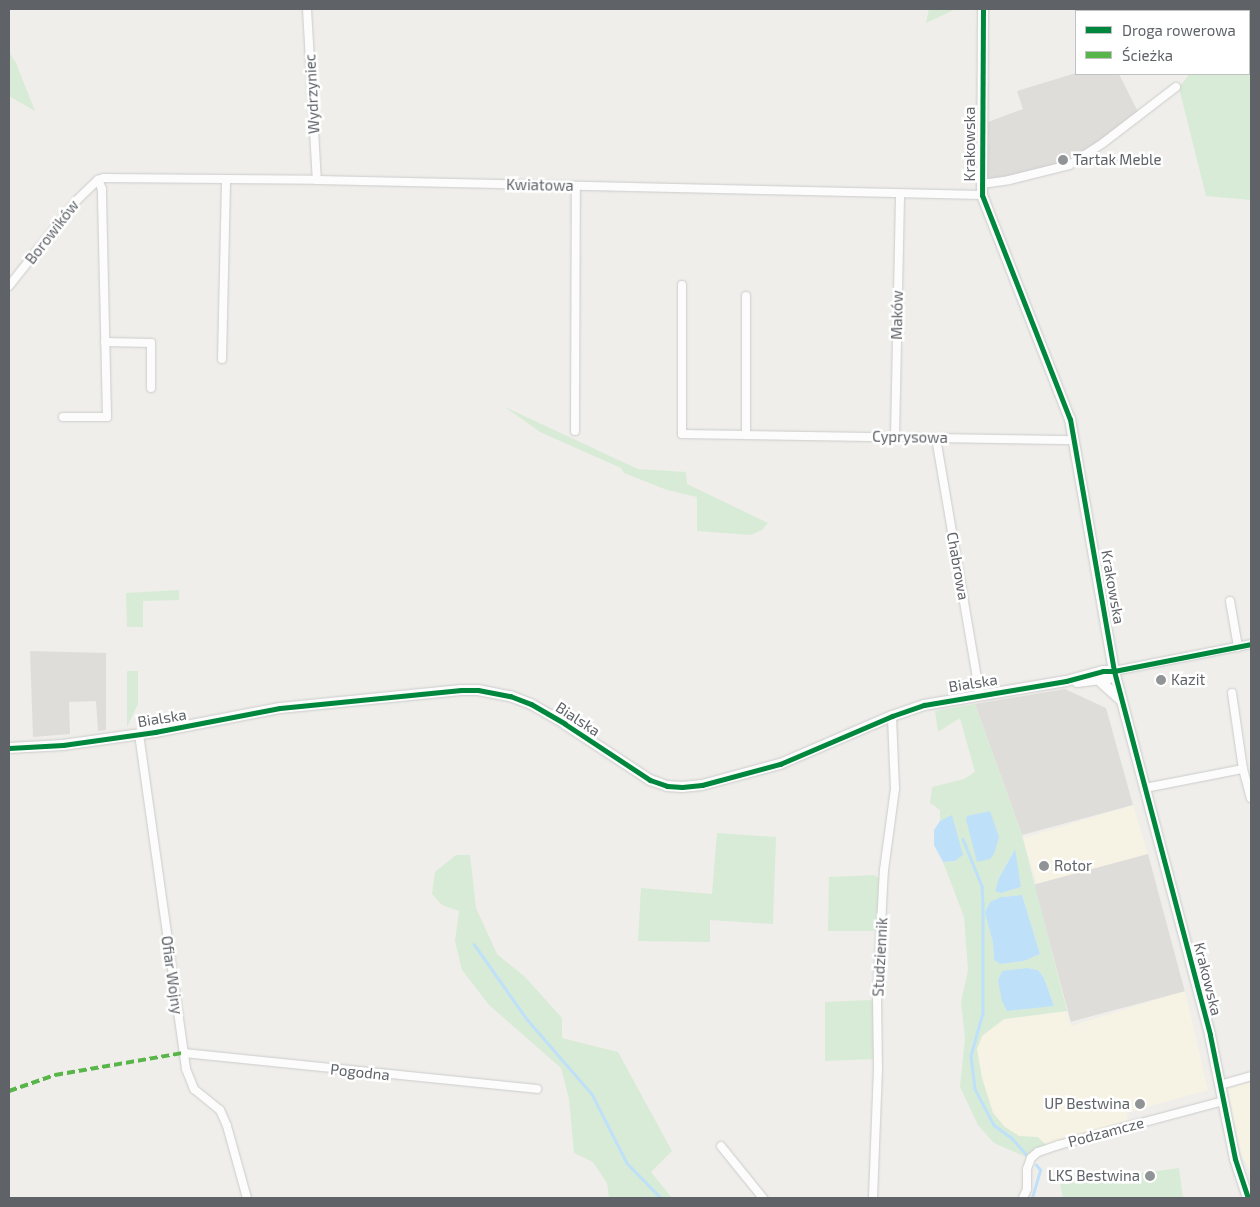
<!DOCTYPE html>
<meta charset="utf-8">
<style>
body{margin:0}
#map{position:relative;width:1260px;height:1207px;overflow:hidden;background:#efeeea;font-family:"Exo 2",sans-serif}
div>[style]{position:absolute}
[style*='--x']{left:calc(var(--x)*1px);top:calc(var(--y)*1px);width:calc(var(--w)*1px);rotate:calc(var(--a)*1deg)}
.commercial>*{inset:0;background:#f7f3e4;transform-origin:0 0}
.industrial>*{inset:0;background:#dfddda;transform-origin:0 0}
.green>*{inset:0;background:#d8ebd6}
.water>*{inset:0;background:#bfe0f9}
.stream>*{height:2.5px;margin:-1.25px;padding:0 1.25px;transform-origin:1.25px;border-radius:1.25px;background:#bfe0f9}
.roads{filter:drop-shadow(0 0 1px #cbcccc) drop-shadow(0 0 1px #cbcccc)}
.minor>*{height:8px;margin:-4px;padding:0 4px;transform-origin:4px;border-radius:4px;background:#fdfcfc}
.tertiary>*{height:10px;margin:-5px;padding:0 5px;transform-origin:5px;border-radius:5px;background:#fdfcfc}
.quiet>*{height:4px;margin-top:-2px;transform-origin:0;background:repeating-linear-gradient(90deg,#58b549 0 8px,transparent 0 12px)}
.cycleway>*{height:5px;margin:-2.5px;padding:0 2.5px;transform-origin:2.5px;border-radius:2.5px;background:#00873e}
.dots>*{width:14px;height:14px;translate:-50% -50%;box-sizing:border-box;border:2px solid #fff;border-radius:50%}
span{translate:-50% -50%;white-space:nowrap;text-align:center;line-height:1.15;-webkit-text-stroke:5px #fff;paint-order:stroke}
.street-label{font-size:15px;color:#5f6368}
.poi-label{font-size:15px;color:#5f6368}
.left{translate:0 -50%;text-align:left}
.right{translate:-100% -50%;text-align:right}
.frame{position:absolute;inset:0;border:10px solid #5f6368;pointer-events:none}
.legend{position:absolute;left:1075px;top:10px;width:175px;height:65px;box-sizing:border-box;background:#fff;border:1px solid #bfc1c3;margin:0;padding:6px 9px;list-style:none;font-size:15px;color:#5f6368}
.legend li{display:flex;align-items:center;gap:10px;height:25px}
.legend b{width:25px;border:1px solid #bfc1c3}
</style>
<div id="map">
<div class="commercial">
<div style="left:1133px;top:805px;width:51px;height:115px;rotate:73deg"></div>
<div style="clip-path:polygon(1185px 991px,1208px 1090px,1126px 1113px,1128px 1120px,1046px 1145px,1037px 1137px,1019px 1137px,1005px 1127px,993px 1113px,982px 1078px,977px 1049px,982px 1036px,1004px 1019px,1067px 1011px,1071px 1026px)"></div>
<div style="clip-path:polygon(1251px 1082px,1251px 1173px,1240px 1151px,1228px 1089px)"></div>
</div>
<div class="industrial">
<div style="clip-path:polygon(1076px 73px,1119px 74px,1138px 112px,1102px 142px,1068px 163px,987px 181px,988px 122px,1023px 109px,1017px 91px)"></div>
<div style="clip-path:polygon(30px 651px,106px 653px,106px 730px,98px 731px,96px 701px,69px 702px,70px 734px,33px 737px)"></div>
<div style="clip-path:polygon(1065px 689px,1106px 708px,1133px 805px,1022px 835px,975px 704px)"></div>
<div style="left:1148px;top:854px;width:142px;height:118px;rotate:75deg"></div>
</div>
<div class="green">
<div style="clip-path:polygon(929px 9px,956px 9px,926px 23px)"></div>
<div style="clip-path:polygon(1161px 9px,1251px 9px,1251px 200px,1206px 196px,1179px 88px,1188px 76px,1187px 74px,1249px 74px,1249px 11px,1163px 11px)"></div>
<div style="clip-path:polygon(9px 52px,16px 63px,35px 111px,9px 96px)"></div>
<div style="clip-path:polygon(505px 407px,638px 469px,686px 472px,687px 484px,768px 523px,762px 530px,751px 535px,697px 531px,697px 497px,667px 490px,624px 473px,621px 468px,540px 432px)"></div>
<div style="clip-path:polygon(179px 590px,179px 600px,143px 601px,143px 627px,127px 627px,126px 593px)"></div>
<div style="clip-path:polygon(127px 671px,138px 671px,138px 704px,127px 727px)"></div>
<div style="clip-path:polygon(evenodd,975px 704px,1022px 835px,1067px 1011px,1004px 1019px,982px 1036px,977px 1049px,982px 1078px,993px 1113px,1005px 1127px,1019px 1136px,1038px 1137px,1046px 1145px,1026px 1157px,994px 1143px,978px 1125px,960px 1087px,965px 1038px,961px 1002px,968px 970px,964px 917px,943px 862px,955px 861px,952px 816px,940px 821px,940px 810px,930px 803px,932px 787px,964px 779px,975px 772px,960px 718px,938px 732px,935px 711px,975px 704px,1014px 850px,1021px 887px,1001px 893px,999px 878px,1014px 850px,975px 704px,1022px 895px,1040px 954px,1024px 961px,1000px 964px,994px 960px,993px 943px,987px 917px,1001px 897px,1022px 895px,975px 704px,1027px 968px,1038px 970px,1044px 978px,1054px 1006px,1023px 1008px,1019px 969px,1027px 968px)"></div>
<div style="clip-path:polygon(717px 833px,776px 837px,773px 924px,710px 920px,710px 942px,638px 941px,641px 888px,712px 894px)"></div>
<div style="clip-path:polygon(456px 855px,470px 855px,476px 908px,497px 954px,525px 977px,562px 1018px,562px 1038px,618px 1052px,672px 1151px,651px 1172px,672px 1198px,609px 1198px,607px 1183px,593px 1162px,574px 1153px,569px 1099px,561px 1068px,489px 1005px,462px 970px,455px 941px,459px 911px,442px 905px,432px 894px,435px 872px)"></div>
<div style="clip-path:polygon(874px 875px,880px 879px,879px 931px,828px 931px,829px 877px)"></div>
<div style="clip-path:polygon(870px 1000px,873px 1001px,874px 1059px,825px 1061px,825px 1002px)"></div>
<div style="clip-path:polygon(1179px 1168px,1183px 1198px,1063px 1198px,1060px 1184px)"></div>
</div>
<div class="water">
<div style="clip-path:polygon(990px 811px,999px 837px,994px 854px,990px 859px,977px 862px,966px 819px,967px 816px)"></div>
<div style="clip-path:polygon(952px 815px,963px 855px,955px 861px,943px 862px,934px 845px,934px 830px,940px 821px)"></div>
<div style="clip-path:polygon(1015px 849px,1021px 887px,1001px 893px,995px 891px,999px 878px)"></div>
<div style="clip-path:polygon(1022px 895px,1040px 954px,1024px 961px,1000px 964px,994px 960px,993px 943px,985px 912px,990px 902px,1001px 897px)"></div>
<div style="clip-path:polygon(1027px 968px,1038px 970px,1044px 978px,1054px 1006px,1007px 1011px,1002px 1001px,998px 981px,1002px 971px)"></div>
</div>
<div class="stream">
<div style="--x:963;--y:839;--w:51;--a:68"></div>
<div style="--x:982;--y:886;--w:18;--a:87"></div>
<div style="--x:983;--y:904;--w:109;--a:90"></div>
<div style="--x:983;--y:1013;--w:45;--a:105.6"></div>
<div style="--x:971;--y:1056;--w:33;--a:83"></div>
<div style="--x:975;--y:1089;--w:41;--a:62.2"></div>
<div style="--x:994;--y:1125;--w:22;--a:36"></div>
<div style="--x:1012;--y:1138;--w:21;--a:49"></div>
<div style="--x:474;--y:944;--w:92;--a:54.8"></div>
<div style="--x:527;--y:1019;--w:99;--a:49.1"></div>
<div style="--x:592;--y:1094;--w:77;--a:63.1"></div>
<div style="--x:627;--y:1163;--w:49;--a:45.8"></div>
<div style="--x:1032;--y:1198;--w:29;--a:-74"></div>
<div style="--x:1040;--y:1170;--w:6;--a:-129"></div>
</div>
<div class="roads">
<div class="minor">
<div style="--x:307;--y:9;--w:171;--a:86.7"></div>
<div style="--x:982;--y:184;--w:27;--a:-8"></div>
<div style="--x:1009;--y:180;--w:62;--a:-14"></div>
<div style="--x:1069;--y:165;--w:40;--a:-32.9"></div>
<div style="--x:1103;--y:143;--w:92;--a:-37.5"></div>
<div style="--x:682;--y:285;--w:149;--a:90"></div>
<div style="--x:682;--y:434;--w:64;--a:0.9"></div>
<div style="--x:9;--y:286;--w:110;--a:-51.7"></div>
<div style="--x:77;--y:200;--w:29;--a:-44"></div>
<div style="--x:98;--y:180;--w:6;--a:-18"></div>
<div style="--x:104;--y:178;--w:213;--a:0.5"></div>
<div style="--x:317;--y:180;--w:665;--a:1.29"></div>
<div style="--x:746;--y:296;--w:139;--a:90"></div>
<div style="--x:746;--y:435;--w:328;--a:0.9"></div>
<div style="--x:105;--y:342;--w:46;--a:1.2"></div>
<div style="--x:151;--y:343;--w:45;--a:90"></div>
<div style="--x:222;--y:359;--w:180;--a:-88.7"></div>
<div style="--x:63;--y:417;--w:44;--a:0"></div>
<div style="--x:107;--y:417;--w:228;--a:-91.3"></div>
<div style="--x:102;--y:189;--w:10;--a:-114"></div>
<div style="--x:575;--y:431;--w:245;--a:-89.8"></div>
<div style="--x:895;--y:436;--w:242;--a:-88.8"></div>
<div style="--x:936;--y:438;--w:261;--a:80.3"></div>
<div style="--x:1230;--y:601;--w:47;--a:80.1"></div>
<div style="--x:1114;--y:671;--w:140;--a:-11.1"></div>
<div style="--x:1232;--y:693;--w:77;--a:81.8"></div>
<div style="--x:1243;--y:769;--w:30;--a:75"></div>
<div style="--x:139;--y:734;--w:338;--a:82"></div>
<div style="--x:186;--y:1069;--w:22;--a:68"></div>
<div style="--x:194;--y:1089;--w:33;--a:39"></div>
<div style="--x:220;--y:1110;--w:17;--a:66"></div>
<div style="--x:227;--y:1126;--w:75;--a:74.5"></div>
<div style="--x:1145;--y:788;--w:100;--a:-11"></div>
<div style="--x:183;--y:1053;--w:356;--a:5.8"></div>
<div style="--x:1220;--y:1085;--w:32;--a:-16"></div>
<div style="--x:721;--y:1146;--w:67;--a:51.1"></div>
<div style="--x:873;--y:1198;--w:128;--a:-87.8"></div>
<div style="--x:878;--y:1070;--w:72;--a:-90.8"></div>
<div style="--x:877;--y:998;--w:128;--a:-86.9"></div>
<div style="--x:884;--y:870;--w:82;--a:-82.3"></div>
<div style="--x:895;--y:789;--w:73;--a:-92.4"></div>
<div style="--x:1023;--y:1198;--w:10;--a:-66"></div>
<div style="--x:1027;--y:1189;--w:20;--a:-90"></div>
<div style="--x:1027;--y:1169;--w:12;--a:-70"></div>
<div style="--x:1031;--y:1158;--w:9;--a:-41"></div>
<div style="--x:1038;--y:1152;--w:21;--a:-19"></div>
<div style="--x:1058;--y:1145;--w:171;--a:-14.9"></div>
</div>
<div class="tertiary">
<div style="--x:983;--y:9;--w:186;--a:90.3"></div>
<div style="--x:982;--y:195;--w:241;--a:68.6"></div>
<div style="--x:1070;--y:419;--w:256;--a:80.1"></div>
<div style="--x:1114;--y:671;--w:376;--a:75.2"></div>
<div style="--x:1210;--y:1035;--w:126;--a:78.6"></div>
<div style="--x:1235;--y:1159;--w:41;--a:71.6"></div>
<div style="--x:1100;--y:681;--w:28;--a:42"></div>
<div style="--x:1077;--y:682;--w:32;--a:-7"></div>
<div style="--x:1109;--y:678;--w:9;--a:-54"></div>
<div style="--x:9;--y:748;--w:54;--a:-3.2"></div>
<div style="--x:63;--y:745;--w:93;--a:-8"></div>
<div style="--x:155;--y:732;--w:127;--a:-10.9"></div>
<div style="--x:280;--y:708;--w:182;--a:-5.7"></div>
<div style="--x:461;--y:690;--w:17;--a:0"></div>
<div style="--x:478;--y:690;--w:33;--a:11"></div>
<div style="--x:510;--y:696;--w:22;--a:21"></div>
<div style="--x:531;--y:704;--w:39;--a:30"></div>
<div style="--x:565;--y:724;--w:102;--a:33.4"></div>
<div style="--x:650;--y:780;--w:18;--a:19"></div>
<div style="--x:667;--y:786;--w:15;--a:4"></div>
<div style="--x:682;--y:787;--w:20;--a:-6"></div>
<div style="--x:702;--y:785;--w:81;--a:-15.1"></div>
<div style="--x:780;--y:764;--w:122;--a:-23.2"></div>
<div style="--x:892;--y:716;--w:34;--a:-19"></div>
<div style="--x:924;--y:705;--w:144;--a:-9.6"></div>
<div style="--x:1066;--y:681;--w:38;--a:-15"></div>
<div style="--x:1103;--y:671;--w:11;--a:0"></div>
</div>
</div>
<div class="quiet">
<div style="--x:9;--y:1091;--w:49;--a:-19.2"></div>
<div style="--x:55;--y:1075;--w:130;--a:-9.8"></div>
</div>
<div class="cycleway">
<div style="--x:983;--y:9;--w:186;--a:90.3"></div>
<div style="--x:982;--y:195;--w:241;--a:68.6"></div>
<div style="--x:1070;--y:419;--w:256;--a:80.1"></div>
<div style="--x:1114;--y:671;--w:376;--a:75.2"></div>
<div style="--x:1210;--y:1035;--w:126;--a:78.6"></div>
<div style="--x:1235;--y:1159;--w:41;--a:71.6"></div>
<div style="--x:9;--y:748;--w:54;--a:-3.2"></div>
<div style="--x:63;--y:745;--w:93;--a:-8"></div>
<div style="--x:155;--y:732;--w:127;--a:-10.9"></div>
<div style="--x:280;--y:708;--w:182;--a:-5.7"></div>
<div style="--x:461;--y:690;--w:17;--a:0"></div>
<div style="--x:478;--y:690;--w:33;--a:11"></div>
<div style="--x:510;--y:696;--w:22;--a:21"></div>
<div style="--x:531;--y:704;--w:39;--a:30"></div>
<div style="--x:565;--y:724;--w:102;--a:33.4"></div>
<div style="--x:650;--y:780;--w:18;--a:19"></div>
<div style="--x:667;--y:786;--w:15;--a:4"></div>
<div style="--x:682;--y:787;--w:20;--a:-6"></div>
<div style="--x:702;--y:785;--w:81;--a:-15.1"></div>
<div style="--x:780;--y:764;--w:122;--a:-23.2"></div>
<div style="--x:892;--y:716;--w:34;--a:-19"></div>
<div style="--x:924;--y:705;--w:144;--a:-9.6"></div>
<div style="--x:1066;--y:681;--w:38;--a:-15"></div>
<div style="--x:1103;--y:671;--w:11;--a:0"></div>
<div style="--x:1114;--y:671;--w:140;--a:-11.1"></div>
</div>
<div class="dots">
<div style="left:1063px;top:160px;background:#919496"></div>
<div style="left:1161px;top:680px;background:#919496"></div>
<div style="left:1044px;top:866px;background:#919496"></div>
<div style="left:1140px;top:1104px;background:#919496"></div>
<div style="left:1150px;top:1176px;background:#919496"></div>
</div>
<div class="street-label">
<span style="left:312px;top:94px;rotate:-93deg">Wydrzyniec</span>
<span style="left:970px;top:144px;rotate:-90deg">Krakowska</span>
<span style="left:540px;top:185px;rotate:1deg">Kwiatowa</span>
<span style="left:52px;top:232px;rotate:-52deg">Borowików</span>
<span style="left:897px;top:315px;rotate:-89deg">Maków</span>
<span style="left:910px;top:437px;rotate:1deg">Cyprysowa</span>
<span style="left:958px;top:566px;rotate:80deg">Chabrowa</span>
<span style="left:1113px;top:587px;rotate:80deg">Krakowska</span>
<span style="left:973px;top:683px;rotate:-9deg">Bialska</span>
<span style="left:162px;top:718px;rotate:-9deg">Bialska</span>
<span style="left:578px;top:719px;rotate:33deg">Bialska</span>
<span style="left:880px;top:957px;rotate:-87deg">Studziennik</span>
<span style="left:172px;top:975px;rotate:82deg">Ofiar Wojny</span>
<span style="left:1208px;top:979px;rotate:76deg">Krakowska</span>
<span style="left:360px;top:1072px;rotate:6deg">Pogodna</span>
<span style="left:1106px;top:1132px;rotate:-15deg">Podzamcze</span>
</div>
<div class="poi-label">
<span class="left" style="left:1073px;top:160px">Tartak Meble</span>
<span class="left" style="left:1171px;top:680px">Kazit</span>
<span class="left" style="left:1054px;top:866px">Rotor</span>
<span class="right" style="left:1130px;top:1104px">UP Bestwina</span>
<span class="right" style="left:1140px;top:1176px">LKS Bestwina</span>
</div>
<div class="frame"></div>
<ul class="legend">
<li><b style="height:6px;background:#00873e"></b>Droga rowerowa</li>
<li><b style="height:6px;background:#58b549"></b>Ścieżka</li>
</ul>
</div>
